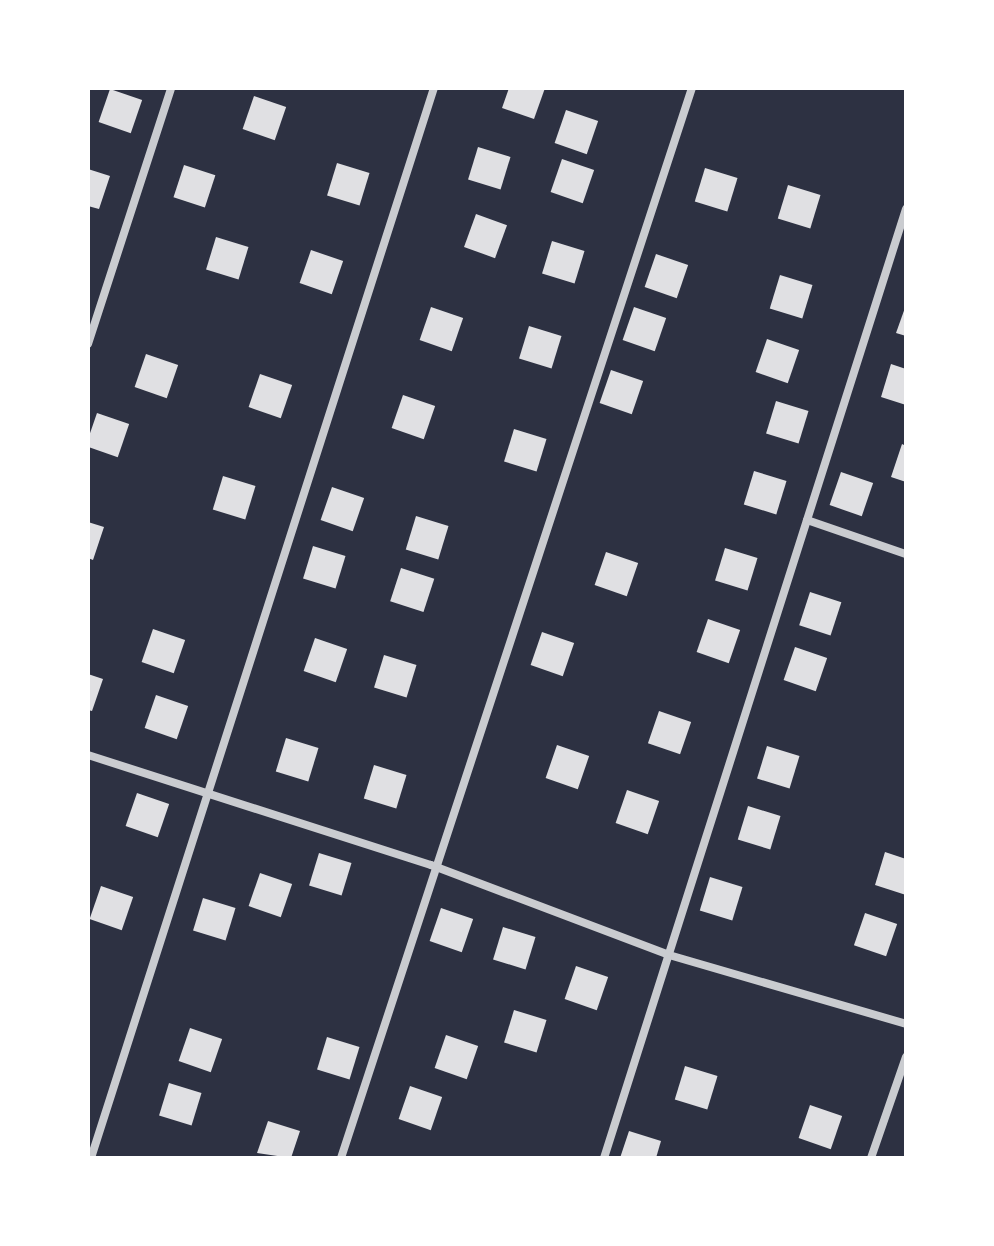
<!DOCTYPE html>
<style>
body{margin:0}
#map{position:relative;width:994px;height:1246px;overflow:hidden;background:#2d3142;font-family:Helvetica,sans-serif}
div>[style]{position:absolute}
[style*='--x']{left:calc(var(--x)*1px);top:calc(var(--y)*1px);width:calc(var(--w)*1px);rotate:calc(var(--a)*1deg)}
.building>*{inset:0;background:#e0e0e3;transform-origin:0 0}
.minor>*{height:8px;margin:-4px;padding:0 4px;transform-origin:4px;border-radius:4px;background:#caccd0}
span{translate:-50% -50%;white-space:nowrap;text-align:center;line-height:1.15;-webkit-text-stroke:7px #fff;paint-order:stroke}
.frame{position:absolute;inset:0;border:90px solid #fff;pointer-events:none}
</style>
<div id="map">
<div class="building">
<div style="clip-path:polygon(509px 88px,545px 88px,534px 119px,502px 108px)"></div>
<div style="left:110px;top:89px;width:34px;height:35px;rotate:19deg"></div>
<div style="left:254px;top:96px;width:34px;height:35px;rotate:19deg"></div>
<div style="left:566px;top:110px;width:34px;height:35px;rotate:19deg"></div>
<div style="left:478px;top:147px;width:34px;height:34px;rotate:17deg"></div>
<div style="left:562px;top:159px;width:34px;height:35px;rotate:19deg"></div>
<div style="left:337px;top:163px;width:34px;height:34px;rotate:17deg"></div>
<div style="left:184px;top:165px;width:33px;height:34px;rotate:18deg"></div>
<div style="left:705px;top:168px;width:34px;height:35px;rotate:17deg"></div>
<div style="clip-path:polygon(88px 169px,110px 176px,99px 209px,88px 206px)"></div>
<div style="left:788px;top:185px;width:34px;height:35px;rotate:17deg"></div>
<div style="left:476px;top:214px;width:33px;height:35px;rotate:20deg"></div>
<div style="left:216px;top:237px;width:34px;height:34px;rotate:17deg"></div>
<div style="left:552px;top:241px;width:34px;height:34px;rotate:17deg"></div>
<div style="left:311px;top:250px;width:34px;height:35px;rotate:19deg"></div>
<div style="left:656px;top:254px;width:34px;height:35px;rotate:19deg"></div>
<div style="left:780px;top:275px;width:34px;height:35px;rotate:17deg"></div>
<div style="clip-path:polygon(906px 305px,906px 336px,896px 333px)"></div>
<div style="left:431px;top:307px;width:34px;height:35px;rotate:19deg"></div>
<div style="left:634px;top:307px;width:34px;height:35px;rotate:19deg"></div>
<div style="left:529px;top:326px;width:34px;height:34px;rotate:17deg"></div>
<div style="left:767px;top:339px;width:34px;height:35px;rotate:19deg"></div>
<div style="left:146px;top:354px;width:34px;height:35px;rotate:19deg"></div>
<div style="clip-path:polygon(891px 364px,906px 369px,906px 405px,881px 397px)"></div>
<div style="left:611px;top:370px;width:34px;height:35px;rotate:19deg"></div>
<div style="left:260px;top:374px;width:34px;height:35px;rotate:19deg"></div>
<div style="left:403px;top:395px;width:34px;height:35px;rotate:19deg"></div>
<div style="left:776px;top:401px;width:34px;height:34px;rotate:17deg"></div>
<div style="left:97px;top:413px;width:34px;height:35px;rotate:19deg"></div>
<div style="left:514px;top:429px;width:34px;height:34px;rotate:17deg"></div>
<div style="clip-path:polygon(902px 444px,906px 446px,906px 482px,891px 477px)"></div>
<div style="left:754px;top:471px;width:34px;height:35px;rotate:17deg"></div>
<div style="left:841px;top:472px;width:34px;height:35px;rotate:19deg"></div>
<div style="left:223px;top:476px;width:34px;height:35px;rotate:17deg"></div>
<div style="left:332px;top:487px;width:34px;height:35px;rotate:19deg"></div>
<div style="left:416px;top:516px;width:34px;height:35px;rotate:17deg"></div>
<div style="clip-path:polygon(88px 522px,104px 527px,93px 560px,88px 558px)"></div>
<div style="left:313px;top:546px;width:34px;height:34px;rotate:17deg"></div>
<div style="left:725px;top:548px;width:34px;height:34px;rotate:17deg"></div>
<div style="left:606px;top:552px;width:34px;height:35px;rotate:19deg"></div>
<div style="left:401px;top:568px;width:35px;height:35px;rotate:18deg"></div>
<div style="left:810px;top:592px;width:33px;height:35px;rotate:18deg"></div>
<div style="left:708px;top:619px;width:34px;height:35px;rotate:19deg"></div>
<div style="left:153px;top:629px;width:34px;height:35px;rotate:19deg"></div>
<div style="left:542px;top:632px;width:34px;height:35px;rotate:19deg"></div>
<div style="left:315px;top:638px;width:34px;height:35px;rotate:19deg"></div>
<div style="left:795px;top:647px;width:34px;height:35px;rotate:19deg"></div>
<div style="left:384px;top:655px;width:34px;height:34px;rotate:17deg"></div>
<div style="clip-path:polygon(88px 674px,103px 679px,92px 711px,88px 710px)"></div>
<div style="left:156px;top:695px;width:34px;height:35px;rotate:19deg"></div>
<div style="left:659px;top:711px;width:34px;height:34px;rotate:19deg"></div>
<div style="left:286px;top:738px;width:34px;height:35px;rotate:17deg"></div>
<div style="left:557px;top:745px;width:34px;height:35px;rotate:19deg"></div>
<div style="left:767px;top:746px;width:34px;height:34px;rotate:17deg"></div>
<div style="left:374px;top:765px;width:34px;height:35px;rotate:17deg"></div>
<div style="left:627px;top:790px;width:34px;height:35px;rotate:19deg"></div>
<div style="left:137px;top:793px;width:34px;height:35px;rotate:19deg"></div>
<div style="left:748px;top:806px;width:34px;height:35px;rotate:17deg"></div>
<div style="clip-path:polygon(885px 852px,906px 859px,906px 895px,875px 885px)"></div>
<div style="left:319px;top:853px;width:34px;height:34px;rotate:17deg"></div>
<div style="left:260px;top:873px;width:34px;height:35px;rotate:19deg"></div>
<div style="left:710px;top:877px;width:34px;height:35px;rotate:17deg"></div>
<div style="left:101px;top:886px;width:34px;height:35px;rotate:19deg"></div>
<div style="left:203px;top:898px;width:34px;height:34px;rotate:17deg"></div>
<div style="left:441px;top:908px;width:34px;height:35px;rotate:19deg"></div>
<div style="left:865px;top:913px;width:34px;height:34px;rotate:19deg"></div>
<div style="left:503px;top:927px;width:34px;height:34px;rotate:17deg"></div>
<div style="left:576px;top:966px;width:34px;height:35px;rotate:19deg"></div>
<div style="left:514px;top:1010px;width:34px;height:34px;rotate:17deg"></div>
<div style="left:190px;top:1028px;width:34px;height:35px;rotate:19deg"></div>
<div style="left:446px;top:1035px;width:34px;height:35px;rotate:19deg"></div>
<div style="left:327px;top:1037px;width:34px;height:34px;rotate:17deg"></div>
<div style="left:685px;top:1066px;width:34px;height:35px;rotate:17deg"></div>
<div style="left:169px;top:1083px;width:34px;height:34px;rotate:17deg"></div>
<div style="left:410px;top:1086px;width:34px;height:35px;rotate:19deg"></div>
<div style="left:810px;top:1105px;width:34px;height:35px;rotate:19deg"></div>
<div style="clip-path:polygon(268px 1121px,300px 1131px,291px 1158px,257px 1153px)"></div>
<div style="clip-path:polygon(629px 1131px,661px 1141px,656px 1158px,620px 1158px)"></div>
</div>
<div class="minor">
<div style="--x:88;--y:344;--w:269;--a:-72"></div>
<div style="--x:807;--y:520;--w:105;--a:19"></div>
<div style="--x:88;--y:755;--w:360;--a:17.8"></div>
<div style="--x:431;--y:865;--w:254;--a:20.7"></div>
<div style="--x:669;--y:955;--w:247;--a:16.2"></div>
<div style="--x:91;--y:1158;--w:1124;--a:-72.23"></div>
<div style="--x:341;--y:1158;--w:1126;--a:-71.84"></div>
<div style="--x:604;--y:1158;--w:996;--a:-72.35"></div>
<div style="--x:871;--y:1158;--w:107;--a:-70.9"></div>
</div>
<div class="frame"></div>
</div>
